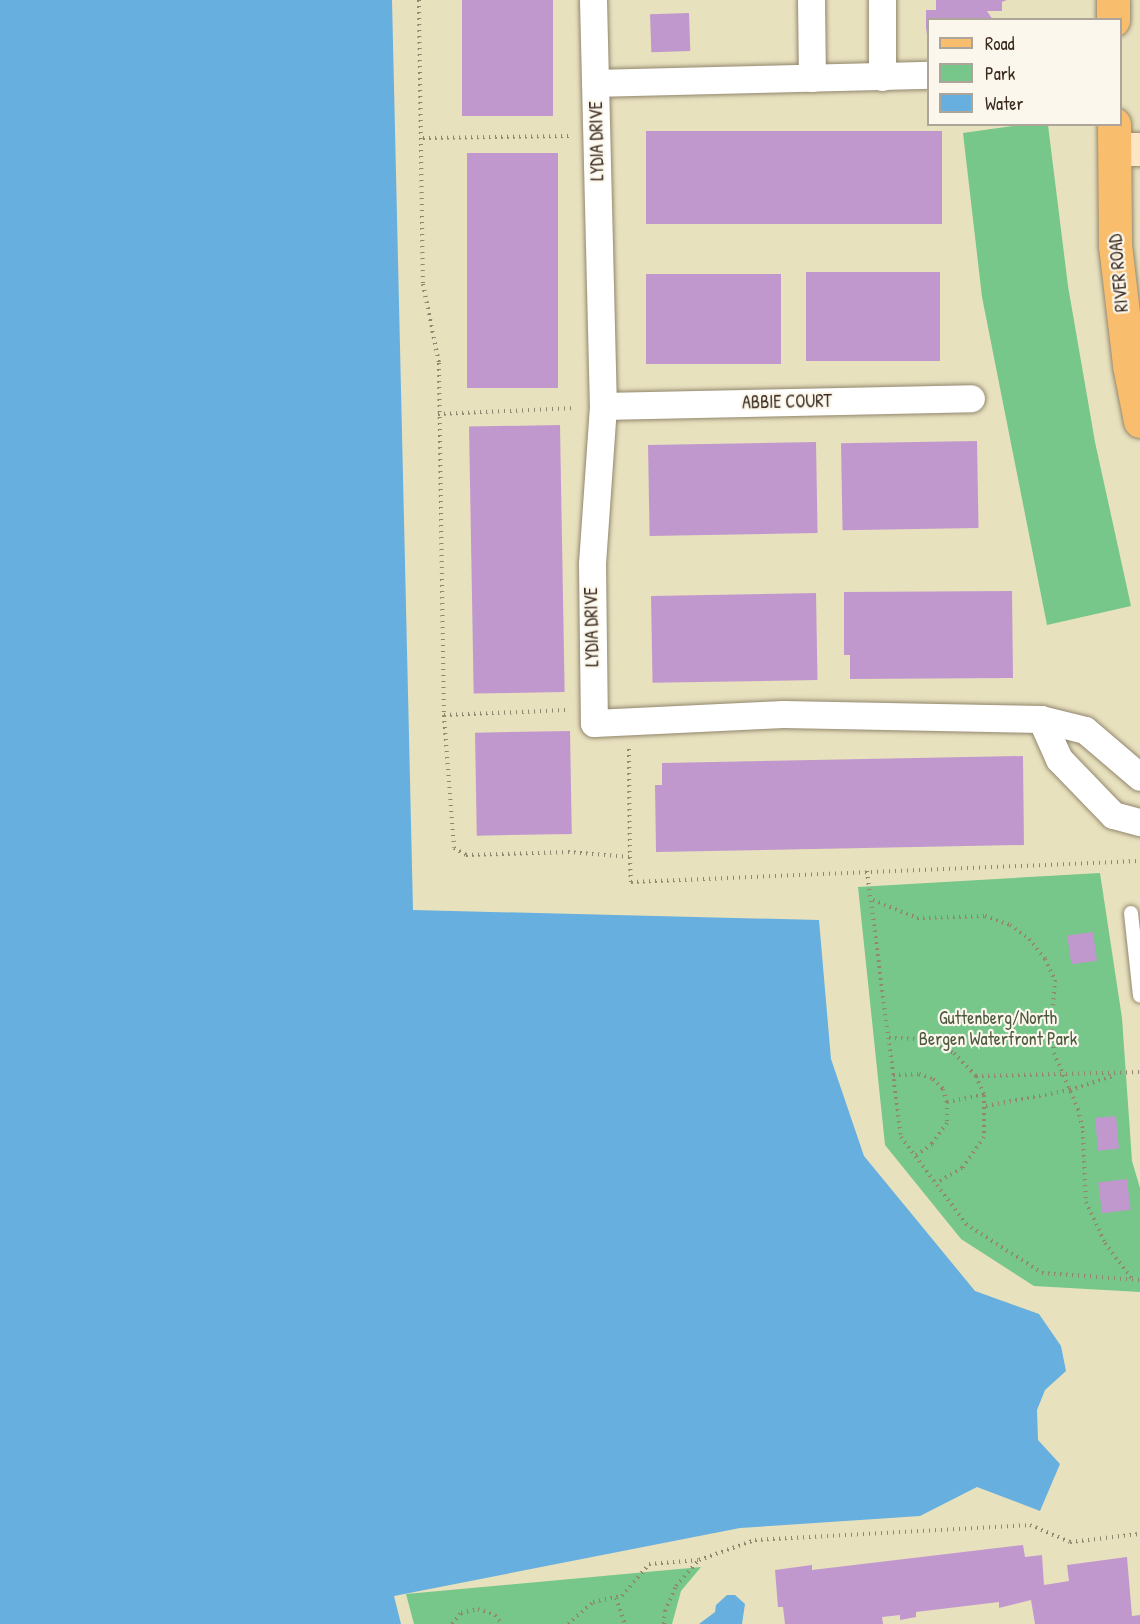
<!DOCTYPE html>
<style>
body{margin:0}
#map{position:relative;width:1140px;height:1624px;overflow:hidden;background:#e8e1be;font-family:"Patrick Hand",sans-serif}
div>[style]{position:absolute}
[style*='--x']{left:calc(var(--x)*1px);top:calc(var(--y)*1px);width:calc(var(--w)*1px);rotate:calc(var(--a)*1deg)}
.green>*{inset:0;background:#76c789}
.water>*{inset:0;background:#67afde}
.building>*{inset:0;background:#c098cd;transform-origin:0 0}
.path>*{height:4px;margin-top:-2px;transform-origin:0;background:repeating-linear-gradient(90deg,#92866e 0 1.5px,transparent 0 6px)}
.roads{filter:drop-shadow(0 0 2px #92866e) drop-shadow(0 0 2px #92866e)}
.lane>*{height:14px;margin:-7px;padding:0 7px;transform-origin:7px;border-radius:7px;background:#fff}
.street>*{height:27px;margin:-13.5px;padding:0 13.5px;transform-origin:13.5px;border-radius:13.5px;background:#fff}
.secondary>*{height:33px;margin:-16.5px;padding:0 16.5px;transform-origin:16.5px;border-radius:16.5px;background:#fde5c5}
.primary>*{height:33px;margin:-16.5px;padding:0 16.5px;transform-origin:16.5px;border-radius:16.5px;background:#f9be6d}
span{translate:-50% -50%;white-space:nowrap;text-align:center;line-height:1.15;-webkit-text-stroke:4.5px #fbf7ec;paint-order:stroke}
.street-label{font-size:18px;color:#3b2a1e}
.park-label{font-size:18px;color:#4d593e}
.legend{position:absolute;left:927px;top:18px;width:195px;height:108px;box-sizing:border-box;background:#fbf7ec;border:2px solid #aea59a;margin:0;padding:8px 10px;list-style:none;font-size:18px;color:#3b2a1e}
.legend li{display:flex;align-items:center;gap:12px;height:30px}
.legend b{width:30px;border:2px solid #aea59a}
</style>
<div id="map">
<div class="green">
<div style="clip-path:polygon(1026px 124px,1048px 125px,1068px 286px,1095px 442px,1131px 606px,1047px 625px,982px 297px,963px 133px)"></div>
<div style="clip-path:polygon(1100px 873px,1122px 1018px,1132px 1161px,1140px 1188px,1140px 1292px,1034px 1286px,961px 1239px,885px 1145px,858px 887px)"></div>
<div style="clip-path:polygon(701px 1567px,681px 1591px,672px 1624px,414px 1624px,406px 1594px)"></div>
</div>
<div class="water">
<div style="clip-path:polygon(0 0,392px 0,413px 910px,819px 920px,831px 1059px,864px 1156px,975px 1291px,1039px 1314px,1061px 1346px,1066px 1371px,1045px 1390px,1037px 1410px,1038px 1440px,1060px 1464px,1040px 1511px,977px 1487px,920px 1516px,740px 1528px,394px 1596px,401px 1624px,0 1624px)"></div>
<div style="clip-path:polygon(727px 1595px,735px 1595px,745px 1604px,742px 1624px,699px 1624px,715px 1612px,716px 1605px)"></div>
</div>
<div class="building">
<div style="left:462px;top:0;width:91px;height:116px"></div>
<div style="clip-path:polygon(936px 0,1007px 0,1002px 2px,1002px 11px,987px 11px,993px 20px,928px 20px,926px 35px,926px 10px,936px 10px)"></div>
<div style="left:689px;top:13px;width:38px;height:39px;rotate:88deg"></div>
<div style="left:646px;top:131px;width:296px;height:93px"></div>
<div style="left:558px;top:153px;width:235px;height:91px;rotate:90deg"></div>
<div style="left:806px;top:272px;width:134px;height:89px"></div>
<div style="left:781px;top:274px;width:90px;height:135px;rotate:90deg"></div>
<div style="left:560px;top:425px;width:267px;height:91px;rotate:89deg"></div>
<div style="left:977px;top:441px;width:87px;height:136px;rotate:89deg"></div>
<div style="left:816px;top:442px;width:91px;height:168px;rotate:89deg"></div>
<div style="clip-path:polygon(1012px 591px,1013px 678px,850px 679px,850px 655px,844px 655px,844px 592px)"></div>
<div style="left:816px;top:593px;width:87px;height:165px;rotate:89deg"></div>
<div style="left:570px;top:731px;width:103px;height:95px;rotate:89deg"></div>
<div style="clip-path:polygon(1023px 756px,1024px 845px,656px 852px,655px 785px,662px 785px,662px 763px)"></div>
<div style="left:1093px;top:932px;width:29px;height:26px;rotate:82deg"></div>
<div style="left:1116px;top:1116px;width:33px;height:21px;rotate:85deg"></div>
<div style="left:1127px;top:1179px;width:31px;height:29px;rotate:83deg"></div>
<div style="clip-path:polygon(1023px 1545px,1025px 1557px,1042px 1555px,1044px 1585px,1069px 1581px,1067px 1565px,1127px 1557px,1132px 1616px,1140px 1615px,1140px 1624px,1035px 1624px,1031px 1600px,999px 1608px,999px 1602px,916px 1612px,916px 1617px,900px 1620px,900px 1615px,882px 1617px,883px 1624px,785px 1624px,783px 1607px,778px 1607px,775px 1570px,812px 1565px,812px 1570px)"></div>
</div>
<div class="path">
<div style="--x:419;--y:0;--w:284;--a:89.2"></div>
<div style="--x:423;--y:284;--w:81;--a:78.6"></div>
<div style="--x:439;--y:363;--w:352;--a:89.2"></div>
<div style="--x:444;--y:715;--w:133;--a:85.7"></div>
<div style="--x:454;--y:848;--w:14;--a:30"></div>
<div style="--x:466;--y:855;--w:102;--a:-1.7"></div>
<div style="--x:568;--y:852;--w:62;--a:4.6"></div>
<div style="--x:630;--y:857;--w:25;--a:88"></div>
<div style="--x:631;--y:882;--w:509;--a:-2.36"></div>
<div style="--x:423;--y:138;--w:146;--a:-0.8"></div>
<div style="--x:438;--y:414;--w:137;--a:-2.5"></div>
<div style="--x:444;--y:715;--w:122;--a:-2.3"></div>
<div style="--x:629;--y:749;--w:108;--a:89.5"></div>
<div style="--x:867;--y:871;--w:268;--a:82.7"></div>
<div style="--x:901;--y:1137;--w:109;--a:53.2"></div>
<div style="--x:966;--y:1224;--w:90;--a:32.8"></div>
<div style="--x:1042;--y:1273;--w:98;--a:4.1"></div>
<div style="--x:873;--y:900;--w:48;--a:22.2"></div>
<div style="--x:917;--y:918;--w:68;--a:-1.7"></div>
<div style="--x:985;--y:916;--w:27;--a:20"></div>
<div style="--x:1010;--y:925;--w:24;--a:36"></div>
<div style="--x:1029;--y:939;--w:26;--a:51"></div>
<div style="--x:1045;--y:959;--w:23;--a:65"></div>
<div style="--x:1055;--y:980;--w:43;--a:95.3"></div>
<div style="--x:1051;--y:1023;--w:30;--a:84"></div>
<div style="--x:1054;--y:1053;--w:61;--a:66.8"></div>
<div style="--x:1078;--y:1109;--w:23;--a:77"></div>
<div style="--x:1083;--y:1131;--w:71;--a:87.6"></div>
<div style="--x:1086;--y:1202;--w:45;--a:65.1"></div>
<div style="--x:1105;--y:1243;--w:45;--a:53.1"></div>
<div style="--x:889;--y:1038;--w:35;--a:2"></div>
<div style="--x:924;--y:1039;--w:33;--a:25"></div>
<div style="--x:954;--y:1053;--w:32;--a:46"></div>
<div style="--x:976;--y:1076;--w:21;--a:67"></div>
<div style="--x:984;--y:1095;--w:42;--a:90"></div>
<div style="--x:984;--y:1137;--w:38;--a:125"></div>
<div style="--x:962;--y:1168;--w:30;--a:150"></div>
<div style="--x:893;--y:1075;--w:26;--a:-2"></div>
<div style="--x:919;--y:1074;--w:15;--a:20"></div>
<div style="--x:933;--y:1079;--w:14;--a:45"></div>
<div style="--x:943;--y:1089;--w:14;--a:73"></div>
<div style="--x:947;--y:1102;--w:21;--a:90"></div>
<div style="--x:947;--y:1123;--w:26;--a:126"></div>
<div style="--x:932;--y:1144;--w:21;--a:145"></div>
<div style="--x:976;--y:1076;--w:164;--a:-1.4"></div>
<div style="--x:947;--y:1102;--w:38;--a:-11"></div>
<div style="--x:986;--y:1106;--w:86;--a:-10.8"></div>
<div style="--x:1070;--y:1090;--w:48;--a:-18.1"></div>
<div style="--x:616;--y:1598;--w:28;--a:71"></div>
<div style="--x:452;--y:1624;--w:14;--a:-51"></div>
<div style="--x:461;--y:1613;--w:17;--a:-13"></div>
<div style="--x:478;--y:1609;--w:18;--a:19"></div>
<div style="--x:495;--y:1615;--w:11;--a:52"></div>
<div style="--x:568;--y:1624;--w:33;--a:-41"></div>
<div style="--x:593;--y:1602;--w:30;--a:-12"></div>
<div style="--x:622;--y:1596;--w:42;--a:-49.8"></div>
<div style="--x:649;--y:1564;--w:49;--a:-4.7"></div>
<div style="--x:664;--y:1624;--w:13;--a:-86"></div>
<div style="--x:665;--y:1611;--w:27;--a:-66"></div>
<div style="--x:676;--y:1586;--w:35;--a:-49"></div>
<div style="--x:699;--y:1560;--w:59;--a:-19.7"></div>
<div style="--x:755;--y:1540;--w:275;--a:-3.1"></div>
<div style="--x:1030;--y:1525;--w:43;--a:23"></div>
<div style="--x:1070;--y:1542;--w:70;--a:-6.5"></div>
</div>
<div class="roads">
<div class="lane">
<div style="--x:1131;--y:913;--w:83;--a:83.8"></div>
</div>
<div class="street">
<div style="--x:593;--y:0;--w:406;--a:88.6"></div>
<div style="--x:603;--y:406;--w:158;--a:94"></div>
<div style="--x:592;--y:564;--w:159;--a:89.3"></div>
<div style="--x:594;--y:723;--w:189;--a:-2.7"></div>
<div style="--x:783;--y:714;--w:258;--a:1.1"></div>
<div style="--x:1041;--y:719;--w:45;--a:14"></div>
<div style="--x:1085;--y:730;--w:72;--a:40.5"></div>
<div style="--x:811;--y:0;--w:78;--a:89.3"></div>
<div style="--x:882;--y:0;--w:77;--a:90"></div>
<div style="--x:595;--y:83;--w:333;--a:-1.4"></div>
<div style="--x:603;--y:406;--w:368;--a:-1.2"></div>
<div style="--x:1041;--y:719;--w:44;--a:65.8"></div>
<div style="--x:1059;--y:759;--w:78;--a:46"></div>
<div style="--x:1113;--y:815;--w:28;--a:15"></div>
</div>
<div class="secondary">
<div style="--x:1115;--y:149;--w:25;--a:0"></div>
</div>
<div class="primary">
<div style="--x:1113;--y:0;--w:20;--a:90"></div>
<div style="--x:1114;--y:124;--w:121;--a:89.5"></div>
<div style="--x:1115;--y:245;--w:121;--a:83.3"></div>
<div style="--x:1129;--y:365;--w:57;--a:78.9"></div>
</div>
</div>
<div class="street-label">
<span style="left:597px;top:141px;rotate:-91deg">LYDIA DRIVE</span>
<span style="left:1119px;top:273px;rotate:-95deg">RIVER ROAD</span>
<span style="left:787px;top:402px;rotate:-1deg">ABBIE COURT</span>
<span style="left:592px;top:627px;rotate:-91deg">LYDIA DRIVE</span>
</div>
<div class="park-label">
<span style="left:998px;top:1029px">Guttenberg/North<br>Bergen Waterfront Park</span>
</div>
<ul class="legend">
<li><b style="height:8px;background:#f9be6d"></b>Road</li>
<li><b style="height:16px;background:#76c789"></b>Park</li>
<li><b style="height:16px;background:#67afde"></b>Water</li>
</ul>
</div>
